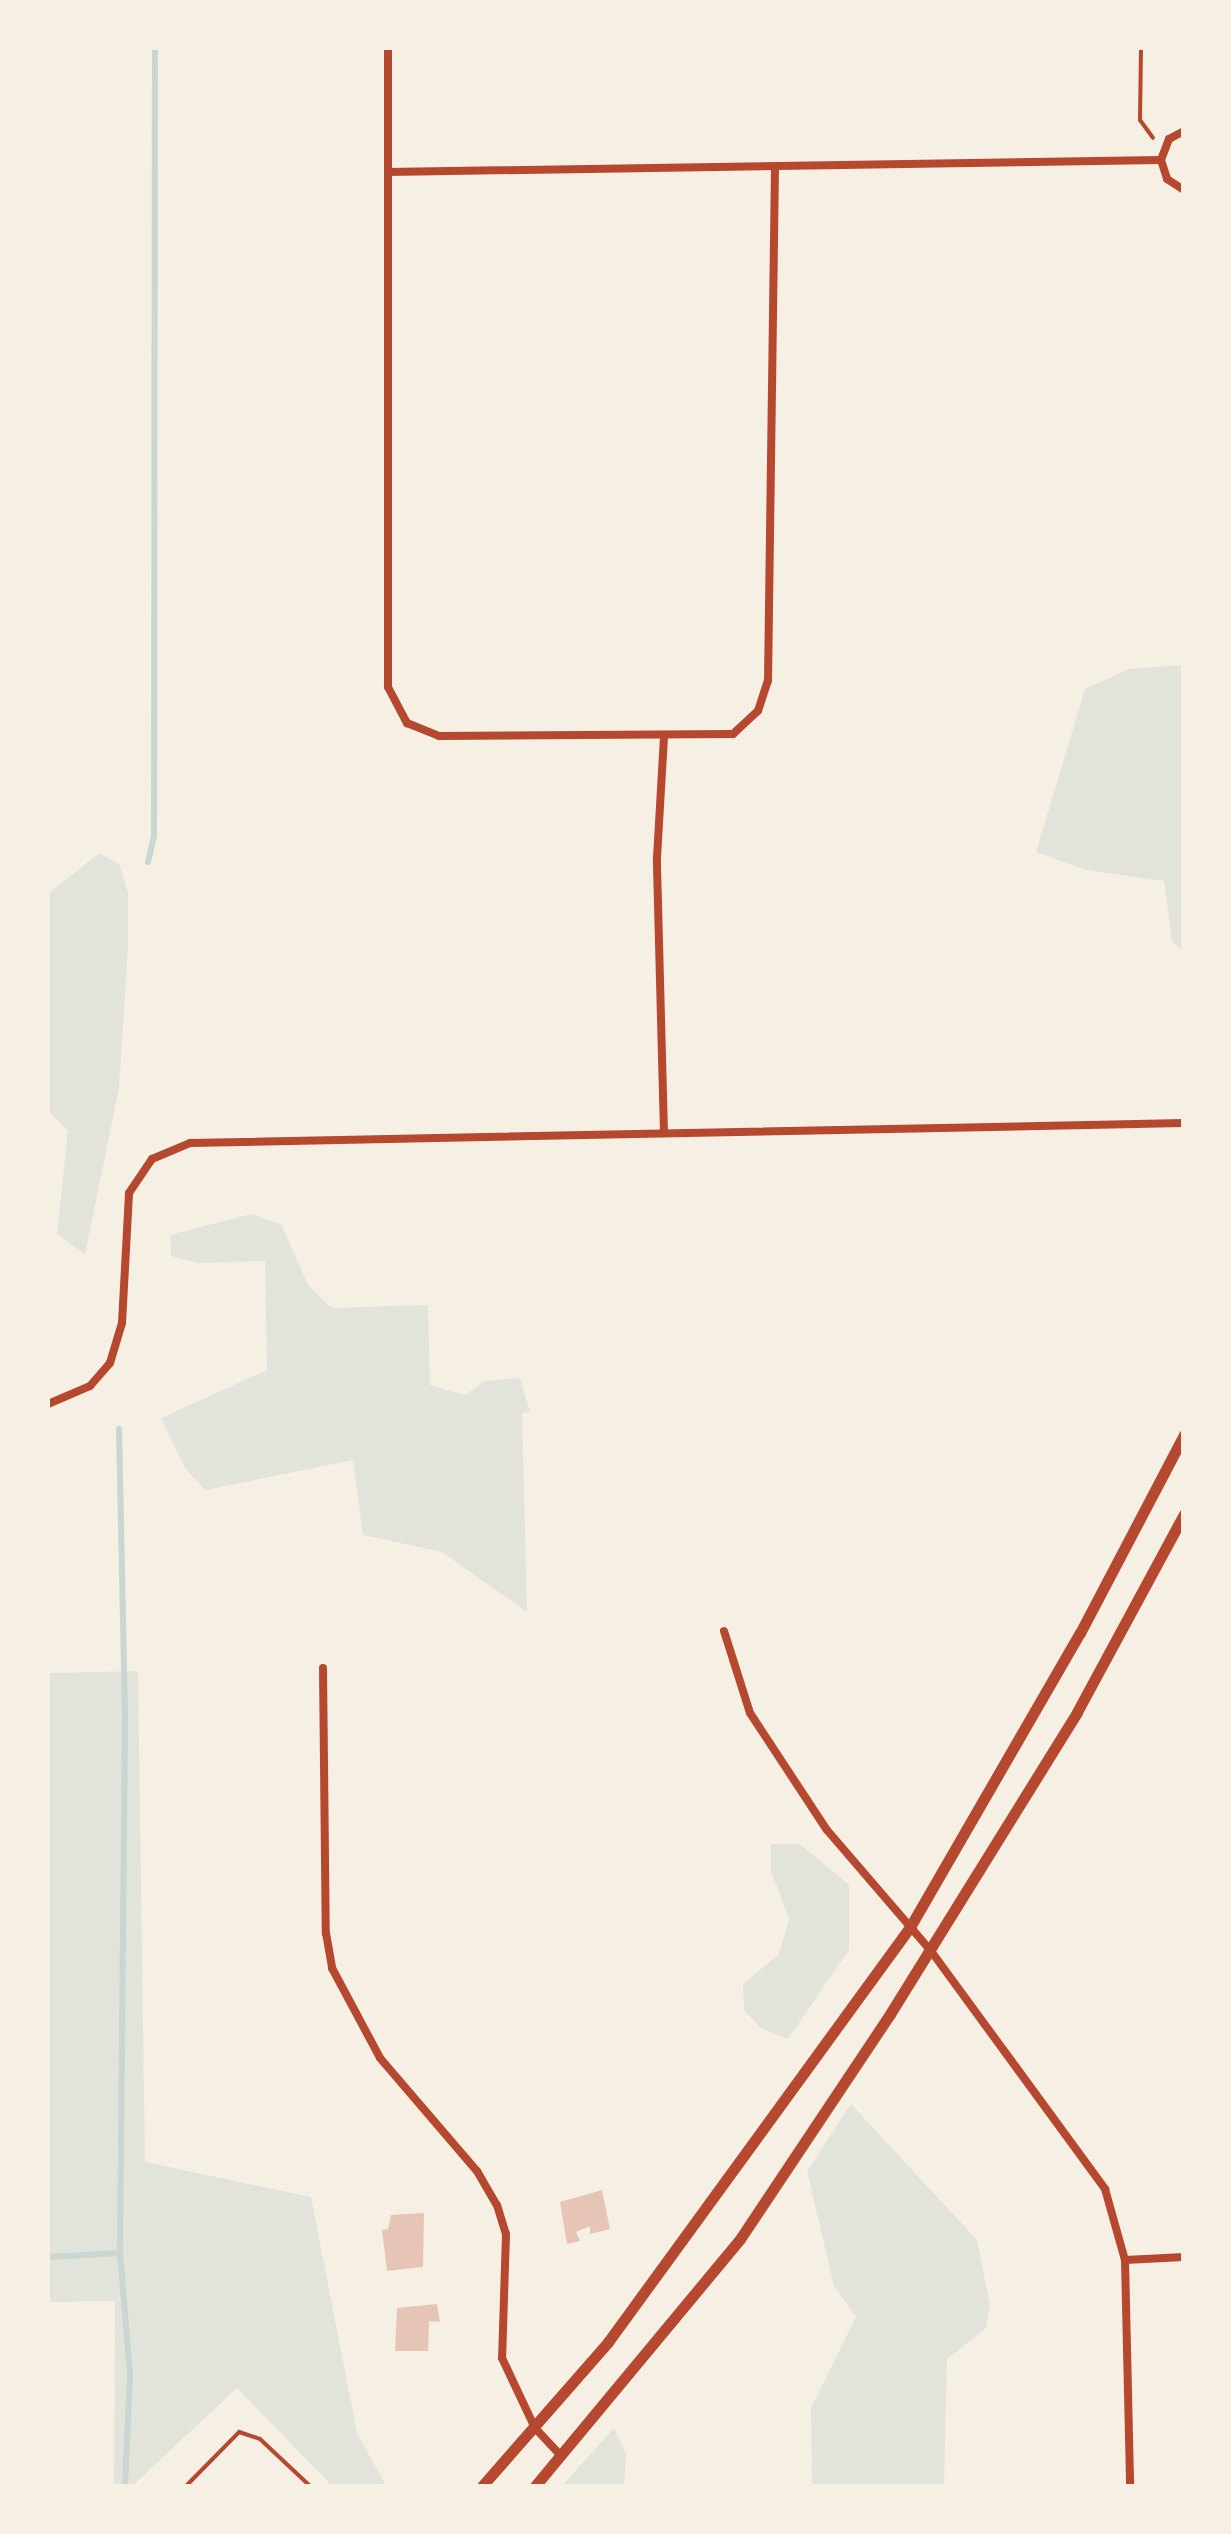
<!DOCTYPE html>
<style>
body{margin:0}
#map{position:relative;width:1231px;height:2534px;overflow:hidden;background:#f6efe4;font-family:"Golos Text",sans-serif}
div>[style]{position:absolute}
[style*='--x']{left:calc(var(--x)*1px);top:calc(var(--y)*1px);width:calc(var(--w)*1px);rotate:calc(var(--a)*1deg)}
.green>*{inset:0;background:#e2e4dc}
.stream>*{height:6px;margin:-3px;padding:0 3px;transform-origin:3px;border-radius:3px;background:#c9d6d2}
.building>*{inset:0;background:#e6c5b7}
.path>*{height:4px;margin:-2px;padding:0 2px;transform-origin:2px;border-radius:2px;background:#b5482f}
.service>*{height:4px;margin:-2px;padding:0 2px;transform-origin:2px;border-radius:2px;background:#b5482f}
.minor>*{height:8px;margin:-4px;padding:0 4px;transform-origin:4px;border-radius:4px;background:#b5482f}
.secondary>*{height:11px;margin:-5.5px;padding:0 5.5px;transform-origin:5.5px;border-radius:5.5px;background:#b5482f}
span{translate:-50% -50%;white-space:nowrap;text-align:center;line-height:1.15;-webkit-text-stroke:8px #f6efe4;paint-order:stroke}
.frame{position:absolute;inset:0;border:50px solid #f6efe4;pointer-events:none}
</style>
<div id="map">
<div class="green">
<div style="clip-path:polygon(1183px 665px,1184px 665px,1183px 952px,1172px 941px,1164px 881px,1086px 870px,1036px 852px,1085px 689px,1129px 669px)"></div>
<div style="clip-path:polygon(99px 853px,119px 864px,128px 892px,128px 946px,119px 1088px,85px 1254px,57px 1234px,68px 1131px,48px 1110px,48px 894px)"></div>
<div style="clip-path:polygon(251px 1214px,281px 1224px,308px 1285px,331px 1308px,428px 1305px,430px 1385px,465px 1395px,485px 1381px,520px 1378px,530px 1412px,522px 1413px,527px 1612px,442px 1552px,363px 1535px,353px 1460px,205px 1490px,185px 1468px,161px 1418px,267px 1370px,265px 1261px,198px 1263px,171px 1256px,170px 1235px)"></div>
<div style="clip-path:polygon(138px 1671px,145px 2162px,311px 2197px,357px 2433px,386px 2486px,332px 2486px,237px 2388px,132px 2486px,114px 2486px,115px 2301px,48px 2302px,48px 1673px)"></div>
<div style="clip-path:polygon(771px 1844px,800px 1844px,849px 1885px,849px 1950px,788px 2039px,761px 2028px,744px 2010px,743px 1984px,779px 1954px,789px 1919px,771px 1871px)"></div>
<div style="clip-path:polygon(851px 2104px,977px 2240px,990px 2305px,986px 2328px,947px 2359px,944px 2486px,812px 2486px,811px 2408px,856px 2317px,834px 2286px,807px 2171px)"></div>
<div style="clip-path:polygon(614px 2428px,626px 2454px,624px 2486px,562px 2486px)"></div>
</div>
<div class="stream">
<div style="--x:148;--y:862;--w:28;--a:-77"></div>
<div style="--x:154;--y:835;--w:787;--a:-89.93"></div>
<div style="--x:119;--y:1429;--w:291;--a:88.8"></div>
<div style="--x:125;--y:1720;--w:533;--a:90.54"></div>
<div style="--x:120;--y:2253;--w:122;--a:85.3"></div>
<div style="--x:130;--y:2375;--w:111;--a:92.6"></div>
<div style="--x:48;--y:2257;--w:72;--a:-3.2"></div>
</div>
<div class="building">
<div style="clip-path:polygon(602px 2190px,610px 2229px,590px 2234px,590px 2226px,576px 2232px,580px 2241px,567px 2244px,560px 2202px)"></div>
<div style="clip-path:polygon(424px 2213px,423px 2267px,387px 2271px,382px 2230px,388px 2229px,391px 2215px)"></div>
<div style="clip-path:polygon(437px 2304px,440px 2322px,429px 2321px,428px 2351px,395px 2351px,397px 2308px)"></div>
</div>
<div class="path">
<div style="--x:1141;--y:48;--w:72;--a:90.8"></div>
<div style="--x:1140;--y:120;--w:22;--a:54"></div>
</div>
<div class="service">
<div style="--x:186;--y:2486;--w:76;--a:-45.5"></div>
<div style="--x:239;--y:2432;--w:22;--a:18"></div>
<div style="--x:260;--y:2439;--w:69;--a:43.2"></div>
</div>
<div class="minor">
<div style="--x:388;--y:48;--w:639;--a:90"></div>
<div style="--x:388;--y:687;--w:41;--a:62.2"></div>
<div style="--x:407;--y:723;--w:35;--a:22"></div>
<div style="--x:439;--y:736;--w:294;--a:-0.4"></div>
<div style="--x:733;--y:734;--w:34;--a:-43"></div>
<div style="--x:758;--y:711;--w:32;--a:-72"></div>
<div style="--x:768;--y:681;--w:513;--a:-89.22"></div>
<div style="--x:1184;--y:131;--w:17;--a:152"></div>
<div style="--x:1169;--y:139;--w:22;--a:111"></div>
<div style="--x:1161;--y:160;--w:20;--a:72"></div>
<div style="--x:1167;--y:179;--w:20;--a:33"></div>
<div style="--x:388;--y:172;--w:773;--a:-0.89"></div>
<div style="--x:664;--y:1133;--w:275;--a:-91.5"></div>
<div style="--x:657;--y:858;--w:122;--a:-86.7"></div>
<div style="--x:48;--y:1404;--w:46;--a:-23.2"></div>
<div style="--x:90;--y:1386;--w:30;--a:-49"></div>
<div style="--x:110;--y:1363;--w:42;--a:-73.3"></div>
<div style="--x:122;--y:1323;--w:130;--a:-86.9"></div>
<div style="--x:129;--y:1193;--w:41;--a:-55.9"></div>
<div style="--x:152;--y:1159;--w:41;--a:-22.8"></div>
<div style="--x:190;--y:1143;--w:994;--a:-1.15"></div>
<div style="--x:724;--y:1631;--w:86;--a:72.4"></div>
<div style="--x:750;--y:1713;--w:140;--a:56.7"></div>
<div style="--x:827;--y:1830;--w:160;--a:49.3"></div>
<div style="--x:931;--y:1951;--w:295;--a:53.8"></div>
<div style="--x:1105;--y:2189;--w:74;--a:74.3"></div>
<div style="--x:1125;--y:2260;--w:226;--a:88.7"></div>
<div style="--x:323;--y:1668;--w:265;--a:89.4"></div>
<div style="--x:326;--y:1933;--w:36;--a:80"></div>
<div style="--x:332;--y:1968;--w:102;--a:61.9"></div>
<div style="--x:380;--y:2058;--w:149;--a:49.4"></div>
<div style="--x:477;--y:2171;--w:39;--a:60"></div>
<div style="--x:497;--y:2205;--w:30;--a:73"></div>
<div style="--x:506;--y:2234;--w:124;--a:91.8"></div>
<div style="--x:502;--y:2358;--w:77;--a:64.8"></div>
<div style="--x:535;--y:2428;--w:35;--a:47"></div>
<div style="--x:1125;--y:2260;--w:59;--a:-2.9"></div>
</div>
<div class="secondary">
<div style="--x:482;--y:2486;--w:191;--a:-48.8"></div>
<div style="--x:608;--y:2342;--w:513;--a:-53.96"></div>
<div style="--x:910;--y:1927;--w:340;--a:-60"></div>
<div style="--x:1080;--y:1633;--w:224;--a:-62.3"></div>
<div style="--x:535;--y:2486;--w:321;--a:-50.3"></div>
<div style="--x:740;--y:2239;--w:270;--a:-56.3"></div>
<div style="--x:890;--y:2014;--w:355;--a:-58.2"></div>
<div style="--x:1077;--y:1712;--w:225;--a:-61.6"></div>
</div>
<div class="frame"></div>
</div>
